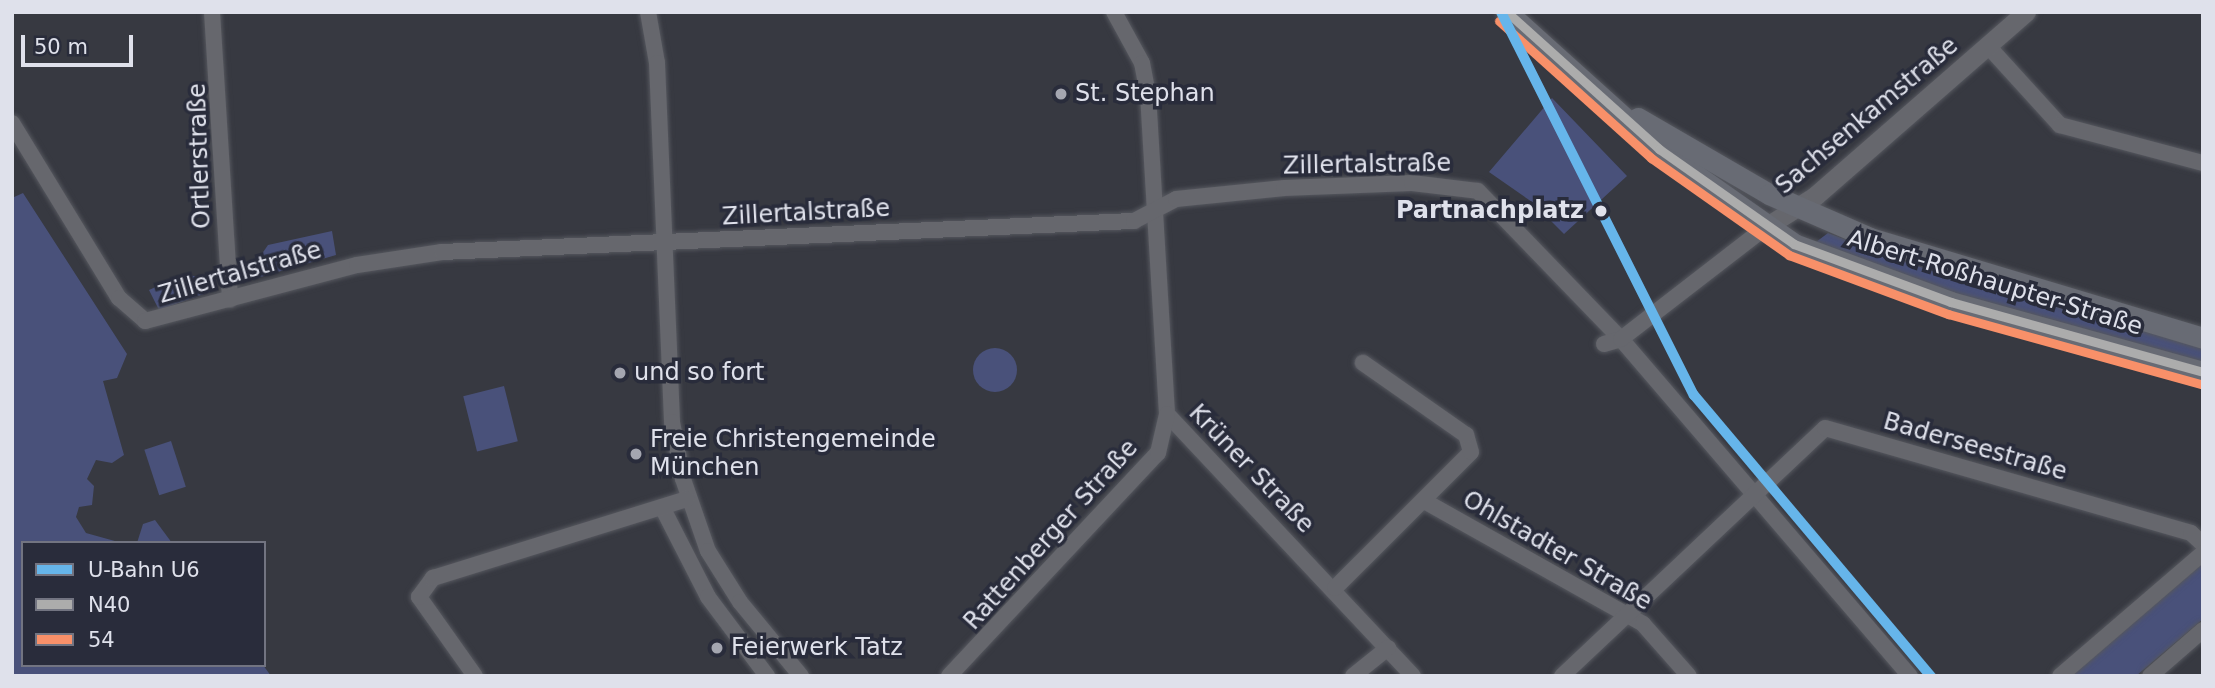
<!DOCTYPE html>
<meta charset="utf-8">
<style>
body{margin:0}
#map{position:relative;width:2215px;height:688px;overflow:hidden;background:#373941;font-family:"DejaVu Sans",sans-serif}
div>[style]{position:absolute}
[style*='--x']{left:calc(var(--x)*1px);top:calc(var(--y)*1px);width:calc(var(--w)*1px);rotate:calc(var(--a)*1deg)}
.green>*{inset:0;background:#49517a;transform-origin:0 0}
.round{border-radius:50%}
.roads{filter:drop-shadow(0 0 2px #55575e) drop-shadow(0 0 2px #55575e)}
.minor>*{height:16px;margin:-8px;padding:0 8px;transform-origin:8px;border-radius:8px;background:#66676d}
.tertiary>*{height:19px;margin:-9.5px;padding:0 9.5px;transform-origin:9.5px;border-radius:9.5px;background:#66676d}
.secondary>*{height:21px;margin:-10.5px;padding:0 10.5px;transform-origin:10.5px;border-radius:10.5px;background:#686b74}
.bus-1>*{height:9px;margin:-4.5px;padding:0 4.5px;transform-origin:4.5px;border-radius:4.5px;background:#acacac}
.bus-2>*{height:9px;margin:-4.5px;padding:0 4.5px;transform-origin:4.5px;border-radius:4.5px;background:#f89069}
.metro-1>*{height:10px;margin:-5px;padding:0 5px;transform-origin:5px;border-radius:5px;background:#66b5ea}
.dots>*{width:19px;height:19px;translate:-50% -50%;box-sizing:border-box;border:4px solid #292c3b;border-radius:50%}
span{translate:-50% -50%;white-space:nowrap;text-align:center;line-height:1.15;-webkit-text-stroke:7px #292c3b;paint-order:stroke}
.poi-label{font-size:24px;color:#dfe1eb}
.left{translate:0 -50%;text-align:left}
.street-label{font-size:24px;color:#dfe1eb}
.stop-label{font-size:24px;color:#dfe1eb;font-weight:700}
.right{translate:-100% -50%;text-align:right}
.frame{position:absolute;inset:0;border:14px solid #dfe1eb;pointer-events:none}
.legend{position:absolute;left:21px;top:541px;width:245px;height:126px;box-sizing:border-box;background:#292c3b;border:2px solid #727481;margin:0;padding:9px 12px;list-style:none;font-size:21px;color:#dfe1eb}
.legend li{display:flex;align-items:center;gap:14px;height:35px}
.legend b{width:35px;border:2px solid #727481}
.scale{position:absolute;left:21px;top:35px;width:112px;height:32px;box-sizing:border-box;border:4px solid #dfe1eb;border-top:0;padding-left:9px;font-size:21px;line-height:24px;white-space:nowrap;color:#dfe1eb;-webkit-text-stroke:5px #292c3b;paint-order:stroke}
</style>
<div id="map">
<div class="green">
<div style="clip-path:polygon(1552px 98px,1627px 176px,1564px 234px,1532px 202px,1489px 172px)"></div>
<div style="clip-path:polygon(23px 193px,127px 354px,117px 378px,103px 381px,124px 455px,112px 463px,96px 460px,87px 479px,94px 486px,92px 505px,79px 507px,76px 517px,86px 533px,122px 543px,23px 543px,23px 665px,263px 665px,271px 676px,12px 676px,12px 198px)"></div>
<div style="clip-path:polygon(332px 231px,336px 255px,257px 278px,248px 274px,268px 245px)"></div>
<div style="clip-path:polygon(1828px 233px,1926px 269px,2203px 347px,2203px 364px,1924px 286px,1812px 245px)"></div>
<div style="clip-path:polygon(184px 274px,208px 279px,212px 291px,159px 310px,149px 290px)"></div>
<div class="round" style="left:973px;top:348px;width:44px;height:44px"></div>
<div style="left:504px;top:386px;width:57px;height:42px;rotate:76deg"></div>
<div style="left:171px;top:441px;width:48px;height:28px;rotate:72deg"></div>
<div style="clip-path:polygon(155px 520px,172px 543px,137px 543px,143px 524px)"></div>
<div style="clip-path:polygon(2201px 565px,2203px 619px,2136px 676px,2070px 676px)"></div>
</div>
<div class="roads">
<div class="minor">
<div style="--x:212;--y:12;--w:288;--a:86.4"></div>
<div style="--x:648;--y:12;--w:52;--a:80"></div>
<div style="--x:657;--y:63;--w:359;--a:87.6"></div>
<div style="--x:672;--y:422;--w:58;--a:79.1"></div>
<div style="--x:683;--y:479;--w:76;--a:70.9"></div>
<div style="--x:708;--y:551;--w:60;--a:57.9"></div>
<div style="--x:740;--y:602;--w:96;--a:50.5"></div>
<div style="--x:1114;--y:12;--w:58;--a:61.2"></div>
<div style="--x:1142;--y:63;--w:32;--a:79"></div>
<div style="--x:1148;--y:94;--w:321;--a:86.6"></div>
<div style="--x:1167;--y:414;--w:359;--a:46.8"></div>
<div style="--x:1988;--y:46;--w:107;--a:47.7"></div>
<div style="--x:2060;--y:125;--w:148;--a:14.9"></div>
<div style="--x:12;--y:123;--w:205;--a:58.6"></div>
<div style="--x:119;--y:298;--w:35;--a:41"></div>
<div style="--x:145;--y:321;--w:219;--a:-14.8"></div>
<div style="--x:357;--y:265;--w:86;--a:-8.7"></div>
<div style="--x:442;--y:252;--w:693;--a:-2.57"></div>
<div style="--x:1134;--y:221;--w:47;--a:-27.6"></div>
<div style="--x:1176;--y:199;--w:109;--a:-5.8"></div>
<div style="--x:1284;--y:188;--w:128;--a:-2.2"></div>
<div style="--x:1412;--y:183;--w:66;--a:6.9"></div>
<div style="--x:1478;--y:191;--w:206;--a:46"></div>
<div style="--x:1621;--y:339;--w:444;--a:49.4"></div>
<div style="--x:1604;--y:344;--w:18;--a:-16"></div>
<div style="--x:1621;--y:339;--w:185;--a:-37.7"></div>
<div style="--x:1426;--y:502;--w:249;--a:29.3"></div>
<div style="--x:1643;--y:624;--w:69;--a:48.5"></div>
<div style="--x:662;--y:507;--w:101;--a:62.9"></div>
<div style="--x:708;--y:597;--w:99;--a:53.2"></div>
<div style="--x:1335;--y:588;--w:192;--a:-45"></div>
<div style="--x:1471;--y:452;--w:18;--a:-106"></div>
<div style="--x:1466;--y:435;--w:126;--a:-145"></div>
<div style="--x:475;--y:676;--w:97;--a:-125.3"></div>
<div style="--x:419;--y:597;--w:24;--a:-54"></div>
<div style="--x:433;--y:578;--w:266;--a:-17.3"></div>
<div style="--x:949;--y:676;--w:306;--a:-46.9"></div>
<div style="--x:1158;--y:453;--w:40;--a:-77"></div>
<div style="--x:1353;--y:676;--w:45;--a:-38.7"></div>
<div style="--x:1562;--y:676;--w:361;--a:-43.3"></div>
<div style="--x:1825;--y:428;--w:381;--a:16"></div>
<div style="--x:2191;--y:533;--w:16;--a:43"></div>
<div style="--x:2060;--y:676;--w:189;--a:-40.7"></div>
<div style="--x:2150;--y:676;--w:70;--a:-41"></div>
</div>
<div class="tertiary">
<div style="--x:1767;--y:226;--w:57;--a:-32"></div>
<div style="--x:1815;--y:196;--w:280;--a:-41.1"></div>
</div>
<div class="secondary">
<div style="--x:1507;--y:12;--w:205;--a:42"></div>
<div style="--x:1659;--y:149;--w:165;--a:35.1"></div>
<div style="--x:1794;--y:244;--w:167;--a:20.3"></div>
<div style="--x:1951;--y:302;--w:262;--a:15.5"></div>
<div style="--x:1638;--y:118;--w:151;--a:30.1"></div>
<div style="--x:1769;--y:194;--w:110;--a:23.5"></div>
<div style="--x:1870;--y:238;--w:348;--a:16.7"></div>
</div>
</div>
<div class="bus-1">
<div style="--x:1507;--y:12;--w:205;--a:42"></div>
<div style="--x:1659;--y:149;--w:165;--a:35.1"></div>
<div style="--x:1794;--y:244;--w:167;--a:20.3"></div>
<div style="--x:1951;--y:302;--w:262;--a:15.5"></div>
</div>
<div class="bus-2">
<div style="--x:1499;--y:21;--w:205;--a:42"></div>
<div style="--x:1651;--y:158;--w:169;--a:35.1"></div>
<div style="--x:1789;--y:255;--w:170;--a:20.4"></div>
<div style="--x:1948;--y:314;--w:262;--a:15.5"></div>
</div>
<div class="metro-1">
<div style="--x:1501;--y:12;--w:429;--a:63.3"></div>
<div style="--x:1694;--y:395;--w:368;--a:49.9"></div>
</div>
<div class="dots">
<div style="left:1061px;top:94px;background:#a4a6b0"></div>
<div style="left:1601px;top:211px;background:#dfe1eb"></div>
<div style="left:620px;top:373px;background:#a4a6b0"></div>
<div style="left:636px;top:454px;background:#a4a6b0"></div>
<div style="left:717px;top:648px;background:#a4a6b0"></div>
</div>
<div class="poi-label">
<span class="left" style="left:1075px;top:94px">St. Stephan</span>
<span class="left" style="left:634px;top:373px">und so fort</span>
<span class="left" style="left:650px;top:454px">Freie Christengemeinde<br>München</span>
<span class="left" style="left:731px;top:648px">Feierwerk Tatz</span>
</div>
<div class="street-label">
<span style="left:1867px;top:116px;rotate:-40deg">Sachsenkamstraße</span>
<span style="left:200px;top:156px;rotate:-92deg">Ortlerstraße</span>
<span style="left:1367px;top:165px;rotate:-1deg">Zillertalstraße</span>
<span style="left:806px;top:213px;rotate:-3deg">Zillertalstraße</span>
<span style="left:240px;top:273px;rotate:-16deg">Zillertalstraße</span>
<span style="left:1995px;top:283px;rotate:17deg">Albert-Roßhaupter-Straße</span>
<span style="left:1975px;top:447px;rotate:16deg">Baderseestraße</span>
<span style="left:1251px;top:469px;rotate:46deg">Krüner Straße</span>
<span style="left:1051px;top:535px;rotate:-48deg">Rattenberger Straße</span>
<span style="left:1557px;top:551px;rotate:30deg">Ohlstadter Straße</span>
</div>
<div class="stop-label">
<span class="right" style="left:1584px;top:211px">Partnachplatz</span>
</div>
<div class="frame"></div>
<ul class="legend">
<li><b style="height:9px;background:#66b5ea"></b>U-Bahn U6</li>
<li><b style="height:9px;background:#acacac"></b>N40</li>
<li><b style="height:9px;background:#f89069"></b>54</li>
</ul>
<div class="scale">50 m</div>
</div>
